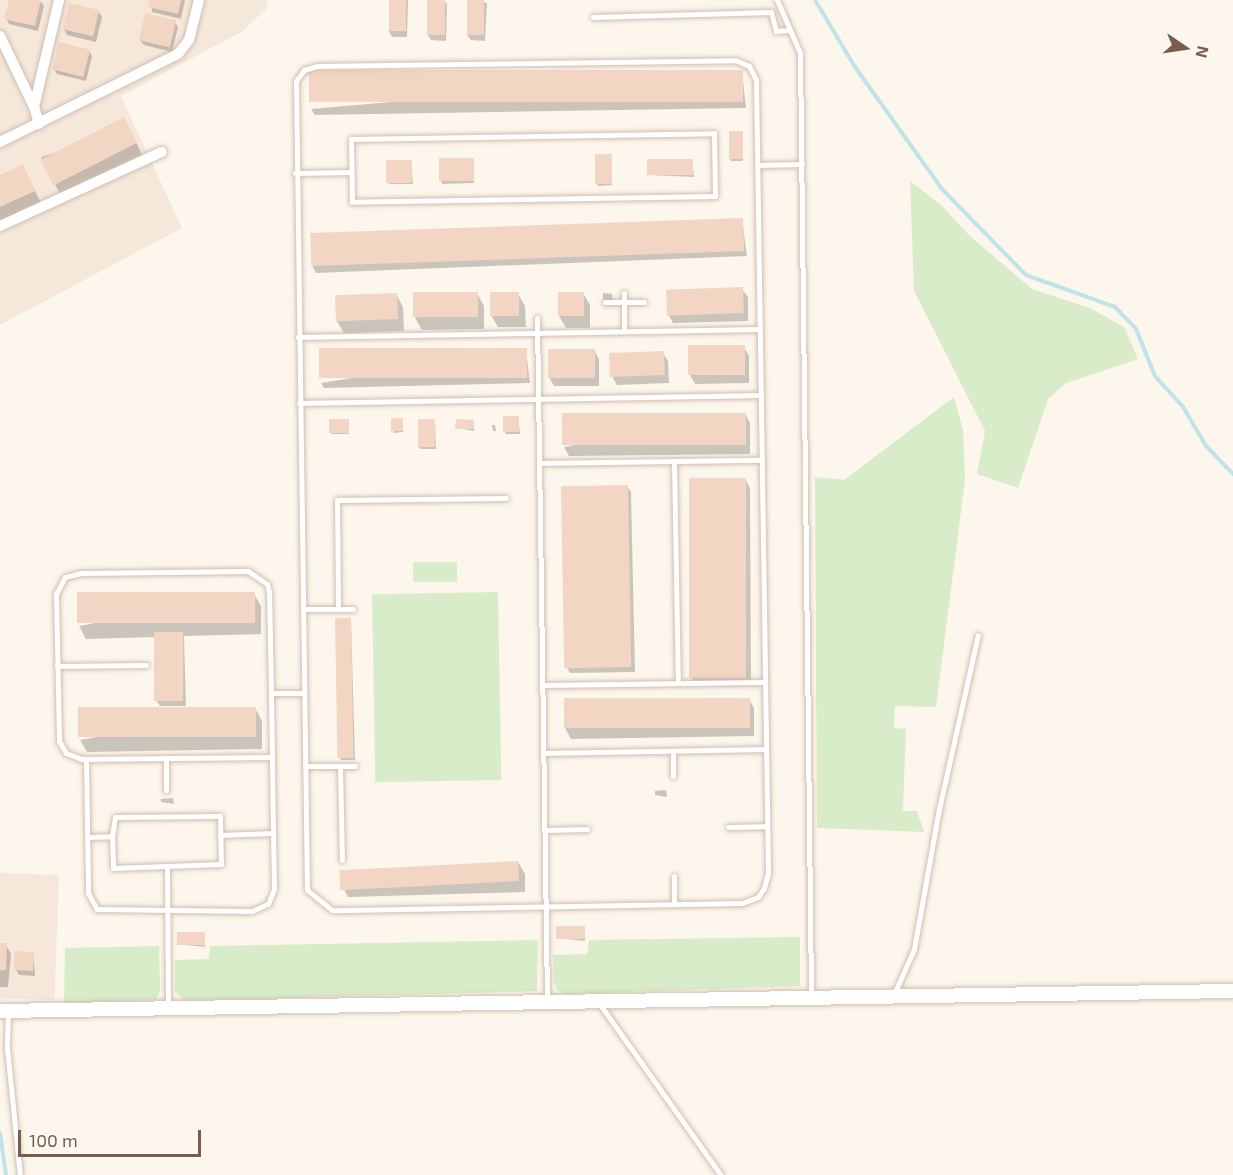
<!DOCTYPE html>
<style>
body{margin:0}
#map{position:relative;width:1233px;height:1175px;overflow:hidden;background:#fdf6ec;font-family:"Exo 2",sans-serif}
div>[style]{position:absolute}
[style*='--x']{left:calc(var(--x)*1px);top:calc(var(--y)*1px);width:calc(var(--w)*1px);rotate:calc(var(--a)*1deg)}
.residential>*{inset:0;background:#f5e8da;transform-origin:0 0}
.green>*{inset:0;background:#d8ecc9;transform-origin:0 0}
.shadow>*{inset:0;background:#0003}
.stream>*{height:4px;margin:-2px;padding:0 2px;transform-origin:2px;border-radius:2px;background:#bfe3e8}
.building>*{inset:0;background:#f3d5c3;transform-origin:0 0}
.roads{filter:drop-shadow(0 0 2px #d1beb0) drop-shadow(0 0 2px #d1beb0)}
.lane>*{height:5px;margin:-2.5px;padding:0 2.5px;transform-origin:2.5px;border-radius:2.5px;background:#fff}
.street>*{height:10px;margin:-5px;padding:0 5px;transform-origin:5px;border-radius:5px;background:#fff}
.secondary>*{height:14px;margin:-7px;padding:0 7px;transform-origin:7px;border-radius:7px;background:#fff}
span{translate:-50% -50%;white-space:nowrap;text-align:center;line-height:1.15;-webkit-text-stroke:4.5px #fffaf3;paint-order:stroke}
.north{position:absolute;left:1155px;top:18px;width:60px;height:60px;-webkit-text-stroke:4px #fffaf3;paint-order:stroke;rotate:103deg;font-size:16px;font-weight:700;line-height:24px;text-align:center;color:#7a5c4d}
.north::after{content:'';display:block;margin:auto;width:21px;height:27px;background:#7a5c4d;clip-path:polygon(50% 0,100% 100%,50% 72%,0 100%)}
.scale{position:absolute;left:18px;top:1130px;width:183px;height:27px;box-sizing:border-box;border:3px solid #7a5c4d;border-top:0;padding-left:8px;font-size:18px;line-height:21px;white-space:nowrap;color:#7a5c4d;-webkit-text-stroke:4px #fffaf3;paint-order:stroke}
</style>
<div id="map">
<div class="residential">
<div style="clip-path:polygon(0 0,268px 0,266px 9px,243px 31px,121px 96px,182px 228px,0 325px)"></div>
<div style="left:0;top:873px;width:59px;height:125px;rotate:2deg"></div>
</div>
<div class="green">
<div style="clip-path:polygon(910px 181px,941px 205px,971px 237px,1032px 289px,1090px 308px,1124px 327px,1138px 359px,1066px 383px,1048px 399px,1018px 488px,977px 474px,985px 431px,914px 291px)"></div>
<div style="clip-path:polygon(954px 397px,963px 430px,965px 480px,936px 707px,895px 706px,894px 728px,906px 729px,903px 811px,917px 811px,924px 832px,817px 828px,815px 477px,844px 480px)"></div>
<div style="left:457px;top:562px;width:20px;height:44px;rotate:90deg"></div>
<div style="left:498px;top:592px;width:188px;height:126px;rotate:89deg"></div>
<div style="clip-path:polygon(800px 937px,800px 986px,564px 994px,557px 990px,554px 980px,553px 955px,587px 954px,589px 940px)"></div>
<div style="clip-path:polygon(538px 940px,537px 991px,184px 1001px,175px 991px,175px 960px,209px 959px,210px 946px)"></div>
<div style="clip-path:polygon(159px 946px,160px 991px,156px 1000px,64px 1003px,65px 948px)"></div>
</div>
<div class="shadow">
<div style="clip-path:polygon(10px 0,40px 0,44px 6px,38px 31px,9px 24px,6px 18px)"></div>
<div style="clip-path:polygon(151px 0,185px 0,181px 19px,152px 12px)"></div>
<div style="clip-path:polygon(390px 0,408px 0,407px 37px,392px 37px,389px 31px)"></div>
<div style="clip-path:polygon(429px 0,447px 3px,446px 41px,431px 40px,428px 35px)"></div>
<div style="clip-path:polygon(469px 0,487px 3px,485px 41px,471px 40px,467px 35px)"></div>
<div style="clip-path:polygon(98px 11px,102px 17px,96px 42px,67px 35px,64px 29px)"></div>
<div style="clip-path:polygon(175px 22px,178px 27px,172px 52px,144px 45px,140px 40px)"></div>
<div style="clip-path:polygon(89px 51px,92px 56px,86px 81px,57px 74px,54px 69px)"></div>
<div style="clip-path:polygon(742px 71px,746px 108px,315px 115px,311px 109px)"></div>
<div style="clip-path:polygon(131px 131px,142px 155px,60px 194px,41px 157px)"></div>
<div style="clip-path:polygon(742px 132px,743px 161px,731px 161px,730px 159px)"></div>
<div style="clip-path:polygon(611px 155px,612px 185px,598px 186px,597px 183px)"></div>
<div style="clip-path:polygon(473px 160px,474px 183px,442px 184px,441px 181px)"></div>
<div style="clip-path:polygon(411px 161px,413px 184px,389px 184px,387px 182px)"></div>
<div style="clip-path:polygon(692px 161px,694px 177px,649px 175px)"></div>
<div style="clip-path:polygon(23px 166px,41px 203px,0 222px,0 177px)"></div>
<div style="clip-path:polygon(742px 220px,747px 256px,316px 273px,313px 267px,311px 236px)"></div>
<div style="clip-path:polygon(742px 289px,748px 297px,748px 321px,673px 323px,668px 314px)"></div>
<div style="clip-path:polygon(477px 293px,484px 306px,484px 329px,422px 330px,415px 318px)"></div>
<div style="clip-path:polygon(583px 293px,590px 305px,590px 328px,566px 328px,559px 316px)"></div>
<div style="clip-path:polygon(603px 293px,612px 294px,613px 303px,603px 300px)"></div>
<div style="clip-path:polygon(396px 294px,403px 307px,404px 331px,344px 333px,337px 321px)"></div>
<div style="clip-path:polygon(518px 294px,525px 306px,526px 327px,498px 327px,491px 315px)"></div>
<div style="clip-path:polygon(744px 347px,749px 356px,749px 383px,695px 384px,690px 375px)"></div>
<div style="clip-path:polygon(526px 350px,530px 383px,324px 388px,321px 383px)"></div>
<div style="clip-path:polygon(594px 350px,599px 359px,599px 386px,554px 386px,549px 377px)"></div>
<div style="clip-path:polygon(663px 353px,668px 361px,669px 383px,617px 385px,612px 376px)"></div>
<div style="clip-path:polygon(745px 414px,750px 423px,750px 454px,569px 456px,564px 447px)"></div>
<div style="clip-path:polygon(518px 417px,520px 434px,506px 434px,505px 432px)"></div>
<div style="clip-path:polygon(402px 419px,403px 432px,394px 433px,393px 430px)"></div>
<div style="clip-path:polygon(435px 420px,436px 449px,421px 449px,419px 447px)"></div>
<div style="clip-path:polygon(348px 421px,349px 434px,332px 434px,330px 432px)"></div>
<div style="clip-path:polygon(473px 421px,474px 431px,457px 428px)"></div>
<div style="clip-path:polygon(492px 425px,495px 425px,496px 431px,493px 431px)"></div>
<div style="clip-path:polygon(745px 479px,750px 488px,751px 686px,697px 686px,691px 677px)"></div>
<div style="clip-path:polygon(627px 486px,631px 492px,635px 672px,570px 673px,567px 668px)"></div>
<div style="clip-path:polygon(254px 594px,261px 606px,261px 634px,184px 636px,186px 706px,160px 706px,156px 700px,156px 637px,86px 639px,79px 626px)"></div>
<div style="clip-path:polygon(351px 620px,355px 760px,341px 760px,340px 758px)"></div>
<div style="clip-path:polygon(749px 699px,754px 708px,754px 736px,571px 739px,566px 730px,565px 702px)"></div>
<div style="clip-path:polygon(255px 708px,262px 721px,262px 749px,87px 752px,80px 740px)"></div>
<div style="clip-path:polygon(666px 790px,667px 797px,655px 795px,655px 791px)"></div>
<div style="clip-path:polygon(173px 798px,174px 804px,161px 802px,161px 799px)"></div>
<div style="clip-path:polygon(518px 862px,525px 874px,525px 892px,348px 897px,341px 884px)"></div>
<div style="clip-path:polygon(584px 928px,585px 941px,557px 938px)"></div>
<div style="clip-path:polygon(204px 934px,205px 947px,178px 944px)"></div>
<div style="clip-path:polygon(0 945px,6px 945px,11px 954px,8px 987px,0 987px)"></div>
<div style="clip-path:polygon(33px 953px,35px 976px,19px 975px,16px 970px)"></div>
</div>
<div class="stream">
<div style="--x:815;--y:0;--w:78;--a:59.2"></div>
<div style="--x:855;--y:67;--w:150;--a:54.5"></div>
<div style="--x:942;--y:189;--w:120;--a:45.7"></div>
<div style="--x:1026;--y:275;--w:95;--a:19.8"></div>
<div style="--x:1115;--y:307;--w:30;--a:46"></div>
<div style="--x:1136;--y:329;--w:51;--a:68"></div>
<div style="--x:1155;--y:376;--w:42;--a:47.9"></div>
<div style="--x:1183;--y:407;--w:45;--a:59.5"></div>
<div style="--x:1206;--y:446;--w:39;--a:46"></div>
<div style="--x:0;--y:1133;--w:42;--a:81.9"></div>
</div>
<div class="building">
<div style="clip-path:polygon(9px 0,41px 0,35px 26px,4px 19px)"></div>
<div style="clip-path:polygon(149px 0,181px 0,178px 14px,148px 7px)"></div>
<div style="left:389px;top:0;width:17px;height:31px"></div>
<div style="left:427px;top:0;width:18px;height:35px"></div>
<div style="left:467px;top:0;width:17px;height:35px"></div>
<div style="left:69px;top:3px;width:31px;height:27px;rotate:13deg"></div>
<div style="left:145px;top:13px;width:32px;height:28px;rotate:13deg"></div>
<div style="left:59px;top:42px;width:32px;height:28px;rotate:14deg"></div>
<div style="left:743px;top:70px;width:32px;height:434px;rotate:90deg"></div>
<div style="left:124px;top:117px;width:29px;height:94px;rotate:63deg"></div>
<div style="left:729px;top:131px;width:14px;height:28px"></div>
<div style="left:595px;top:154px;width:17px;height:30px"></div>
<div style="left:474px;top:158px;width:23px;height:35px;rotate:90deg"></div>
<div style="left:693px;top:159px;width:16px;height:46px;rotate:90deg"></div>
<div style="left:386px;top:160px;width:26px;height:23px"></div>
<div style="clip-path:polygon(23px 164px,35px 191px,0 207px,0 175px)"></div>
<div style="left:743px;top:218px;width:33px;height:433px;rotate:88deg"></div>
<div style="left:743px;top:287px;width:26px;height:77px;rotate:88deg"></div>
<div style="left:478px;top:292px;width:25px;height:65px;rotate:90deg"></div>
<div style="left:490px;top:292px;width:29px;height:24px"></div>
<div style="left:558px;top:292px;width:26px;height:24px"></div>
<div style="left:397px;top:293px;width:26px;height:62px;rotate:88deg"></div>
<div style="left:745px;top:345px;width:30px;height:57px;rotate:90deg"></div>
<div style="left:527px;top:348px;width:30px;height:208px;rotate:90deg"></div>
<div style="left:548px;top:349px;width:47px;height:29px"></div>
<div style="left:664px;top:351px;width:24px;height:55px;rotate:88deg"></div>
<div style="left:746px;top:413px;width:32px;height:184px;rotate:90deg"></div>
<div style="left:503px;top:416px;width:16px;height:16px"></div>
<div style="left:391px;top:418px;width:12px;height:13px"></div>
<div style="left:329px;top:419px;width:20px;height:14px"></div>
<div style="left:418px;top:419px;width:17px;height:28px"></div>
<div style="clip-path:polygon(456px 419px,474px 420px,473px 429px,455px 429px)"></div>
<div style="left:689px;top:478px;width:57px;height:200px"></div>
<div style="left:628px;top:485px;width:182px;height:67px;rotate:89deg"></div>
<div style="left:255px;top:592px;width:31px;height:178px;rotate:90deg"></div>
<div style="left:351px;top:618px;width:140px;height:16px;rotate:89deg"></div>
<div style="left:154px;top:632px;width:29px;height:69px"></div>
<div style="left:750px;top:698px;width:30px;height:186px;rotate:90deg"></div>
<div style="left:256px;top:707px;width:30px;height:178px;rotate:90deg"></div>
<div style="left:518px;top:861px;width:20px;height:179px;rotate:87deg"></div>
<div style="left:556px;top:926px;width:29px;height:13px"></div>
<div style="left:177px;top:932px;width:28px;height:13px"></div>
<div style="clip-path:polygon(0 943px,7px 943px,6px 970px,0 970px)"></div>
<div style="left:15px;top:951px;width:19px;height:19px;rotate:3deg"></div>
</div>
<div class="roads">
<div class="lane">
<div style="--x:777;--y:0;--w:58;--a:66.5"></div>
<div style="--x:800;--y:53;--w:944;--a:89.33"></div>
<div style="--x:593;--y:17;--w:178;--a:-1.6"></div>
<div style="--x:771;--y:12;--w:20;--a:75"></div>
<div style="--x:776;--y:31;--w:14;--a:-4"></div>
<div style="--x:735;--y:60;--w:15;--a:23"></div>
<div style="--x:749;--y:66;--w:16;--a:63"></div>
<div style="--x:756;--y:80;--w:793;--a:89.13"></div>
<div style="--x:768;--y:873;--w:16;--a:105"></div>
<div style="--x:764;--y:888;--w:11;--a:124"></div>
<div style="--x:758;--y:897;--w:17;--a:159"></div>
<div style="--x:742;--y:903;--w:410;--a:179"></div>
<div style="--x:332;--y:910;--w:32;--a:-141"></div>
<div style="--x:307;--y:890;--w:809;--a:-90.78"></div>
<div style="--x:296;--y:81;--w:14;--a:-54"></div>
<div style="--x:304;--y:70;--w:14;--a:-17"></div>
<div style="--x:317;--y:66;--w:418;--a:-0.8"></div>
<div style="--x:714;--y:133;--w:63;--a:89.1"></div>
<div style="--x:715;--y:196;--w:363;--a:179.1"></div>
<div style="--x:352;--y:202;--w:63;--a:-90.9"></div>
<div style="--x:351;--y:139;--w:363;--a:-0.9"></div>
<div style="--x:757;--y:165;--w:45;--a:-1.3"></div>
<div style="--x:295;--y:173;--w:56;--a:-1"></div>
<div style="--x:624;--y:293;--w:38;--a:90"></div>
<div style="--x:605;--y:302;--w:39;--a:0"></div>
<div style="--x:537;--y:318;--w:683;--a:89.16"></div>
<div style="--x:298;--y:337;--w:462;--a:-1"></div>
<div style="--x:299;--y:403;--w:462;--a:-1"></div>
<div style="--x:674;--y:461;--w:222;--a:89"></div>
<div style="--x:539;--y:463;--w:223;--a:-0.8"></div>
<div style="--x:303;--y:609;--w:50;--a:0"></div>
<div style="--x:338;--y:609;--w:109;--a:-90.5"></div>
<div style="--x:337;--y:500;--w:169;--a:-0.7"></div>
<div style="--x:57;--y:666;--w:89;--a:-0.6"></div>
<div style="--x:542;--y:685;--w:223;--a:-0.8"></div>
<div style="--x:271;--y:693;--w:33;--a:0"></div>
<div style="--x:673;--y:751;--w:25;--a:90"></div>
<div style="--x:543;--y:753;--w:223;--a:-1"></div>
<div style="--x:166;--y:758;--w:32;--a:90"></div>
<div style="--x:86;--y:759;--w:134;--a:89.1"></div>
<div style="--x:88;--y:893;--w:18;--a:61"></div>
<div style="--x:97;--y:909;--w:155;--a:0.7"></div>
<div style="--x:252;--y:911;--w:17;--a:-24"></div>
<div style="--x:268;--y:904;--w:16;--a:-68"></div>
<div style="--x:274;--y:889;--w:56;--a:-91"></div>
<div style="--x:273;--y:833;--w:76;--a:-90.8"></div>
<div style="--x:272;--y:757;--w:64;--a:-90.9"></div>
<div style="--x:271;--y:693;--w:101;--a:-91.1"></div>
<div style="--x:269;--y:592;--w:8;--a:-104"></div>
<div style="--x:267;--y:584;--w:23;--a:-146"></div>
<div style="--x:248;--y:571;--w:167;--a:179.3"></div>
<div style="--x:81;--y:573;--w:16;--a:166"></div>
<div style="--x:65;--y:577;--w:19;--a:118"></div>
<div style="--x:56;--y:594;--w:147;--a:88.8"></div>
<div style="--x:59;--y:741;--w:14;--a:60"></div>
<div style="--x:66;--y:753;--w:17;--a:21"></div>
<div style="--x:82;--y:759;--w:190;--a:-0.6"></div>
<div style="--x:305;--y:766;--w:50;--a:0"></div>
<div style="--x:340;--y:766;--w:94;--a:88.8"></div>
<div style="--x:728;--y:827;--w:39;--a:-1"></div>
<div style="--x:544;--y:830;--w:43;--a:-1.3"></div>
<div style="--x:220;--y:835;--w:53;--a:-2.2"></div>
<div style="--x:88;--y:837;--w:24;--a:-2"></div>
<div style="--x:112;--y:836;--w:32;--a:88"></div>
<div style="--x:113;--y:868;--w:108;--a:-2.1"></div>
<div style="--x:221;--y:864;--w:48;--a:-91.2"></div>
<div style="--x:220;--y:816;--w:105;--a:179.5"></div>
<div style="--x:115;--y:817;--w:19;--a:99"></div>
<div style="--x:167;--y:866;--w:141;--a:89.6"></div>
<div style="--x:674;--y:876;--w:28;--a:90"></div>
<div style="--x:894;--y:994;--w:49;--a:-66"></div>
<div style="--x:914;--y:949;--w:142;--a:-79.9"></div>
<div style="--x:939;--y:809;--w:178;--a:-77.4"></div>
<div style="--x:599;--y:1003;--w:211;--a:54.7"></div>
<div style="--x:8;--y:1012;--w:36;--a:92"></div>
<div style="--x:7;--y:1048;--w:128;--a:84.2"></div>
</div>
<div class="street">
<div style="--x:0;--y:36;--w:79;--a:64.4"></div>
<div style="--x:39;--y:124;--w:18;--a:-106"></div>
<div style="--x:34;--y:107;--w:110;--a:-76.8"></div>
<div style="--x:0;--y:142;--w:199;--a:-26.3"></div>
<div style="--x:178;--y:54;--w:18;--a:-52"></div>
<div style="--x:189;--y:40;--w:41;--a:-76"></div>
<div style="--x:0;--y:226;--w:178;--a:-24.6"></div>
</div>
<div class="secondary">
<div style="--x:0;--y:1011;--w:1233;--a:-0.93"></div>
</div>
</div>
<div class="north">N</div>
<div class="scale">100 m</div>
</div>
